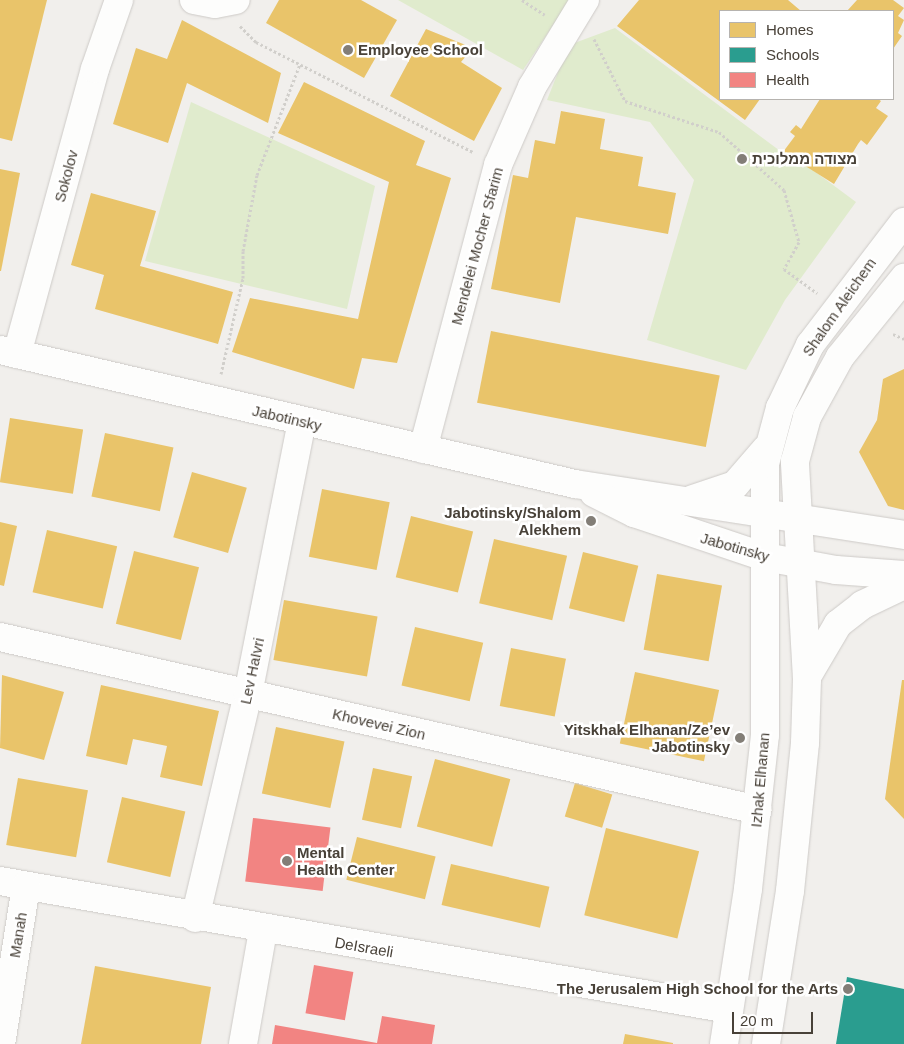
<!DOCTYPE html>
<meta charset="utf-8">
<style>
body{margin:0}
#map{position:relative;width:904px;height:1044px;overflow:hidden;background:#f1efec;font-family:Arial,"Noto Sans Hebrew",sans-serif}
div>[style]{position:absolute}
[style*='--x']{left:calc(var(--x)*1px);top:calc(var(--y)*1px);width:calc(var(--w)*1px);rotate:calc(var(--a)*1deg)}
.green>*{inset:0;background:#e0ebcd}
.homes>*{inset:0;background:#e9c46a;transform-origin:0 0}
.schools>*{inset:0;background:#2a9d8f}
.health>*{inset:0;background:#f28482;transform-origin:0 0}
.path>*{height:3px;margin-top:-1.5px;transform-origin:0;background:repeating-linear-gradient(90deg,#d1cfcb 0 2.5px,transparent 0 5px)}
.roads{filter:drop-shadow(0 0 1px #cdcac7) drop-shadow(0 0 1px #cdcac7)}
.minor>*{height:28px;margin:-14px;padding:0 14px;transform-origin:14px;border-radius:14px;background:#fdfdfc}
.tertiary>*{height:28px;margin:-14px;padding:0 14px;transform-origin:14px;border-radius:14px;background:#fdfdfc}
.dots>*{width:14px;height:14px;translate:-50% -50%;box-sizing:border-box;border:2px solid #fff;border-radius:50%}
span{translate:-50% -50%;white-space:nowrap;text-align:center;line-height:1.15;-webkit-text-stroke:5px #fff;paint-order:stroke}
.poi-label{font-size:15px;color:#484138;font-weight:700}
.left{translate:0 -50%;text-align:left}
.right{translate:-100% -50%;text-align:right}
.street-label{font-size:15px;color:#484138}
.legend{position:absolute;left:719px;top:10px;width:175px;height:90px;box-sizing:border-box;background:#fff;border:1px solid #b6b3af;margin:0;padding:6px 9px;list-style:none;font-size:15px;color:#484138}
.legend li{display:flex;align-items:center;gap:10px;height:25px}
.legend b{width:25px;border:1px solid #b6b3af}
.scale{position:absolute;left:732px;top:1012px;width:81px;height:22px;box-sizing:border-box;border:2px solid #484138;border-top:0;padding-left:6px;font-size:15px;line-height:18px;white-space:nowrap;color:#484138;-webkit-text-stroke:4px #fff;paint-order:stroke}
</style>
<div id="map">
<div class="green">
<div style="clip-path:polygon(398px 0,570px 0,523px 70px)"></div>
<div style="clip-path:polygon(615px 28px,803px 168px,806px 165px,856px 202px,785px 300px,746px 370px,647px 340px,694px 180px,650px 122px,547px 100px,569px 45px)"></div>
<div style="clip-path:polygon(191px 102px,375px 186px,347px 309px,145px 261px)"></div>
</div>
<div class="homes">
<div style="clip-path:polygon(0 0,47px 0,12px 141px,0 138px)"></div>
<div style="clip-path:polygon(279px 0,361px 0,397px 20px,364px 78px,266px 23px)"></div>
<div style="clip-path:polygon(639px 0,788px 0,801px 11px,720px 11px,720px 99px,760px 99px,745px 120px,617px 26px)"></div>
<div style="clip-path:polygon(857px 0,893px 0,904px 8px,898px 16px,904px 20px,898px 33px,902px 36px,893px 49px,893px 11px,847px 11px)"></div>
<div style="clip-path:polygon(182px 20px,281px 73px,268px 123px,187px 83px,168px 143px,113px 124px,136px 48px,167px 59px)"></div>
<div style="clip-path:polygon(426px 29px,473px 48px,461px 62px,502px 88px,474px 141px,390px 96px)"></div>
<div style="clip-path:polygon(304px 82px,425px 141px,416px 165px,451px 178px,397px 363px,362px 358px,354px 389px,232px 352px,250px 298px,358px 319px,389px 182px,278px 133px)"></div>
<div style="clip-path:polygon(820px 99px,878px 99px,881px 101px,876px 108px,888px 116px,867px 145px,861px 140px,858px 144px,834px 184px,783px 152px,795px 136px,790px 132px,796px 125px,801px 129px)"></div>
<div style="clip-path:polygon(561px 111px,605px 119px,600px 149px,643px 157px,638px 186px,676px 193px,668px 234px,576px 217px,560px 303px,491px 289px,513px 175px,528px 178px,535px 140px,555px 144px)"></div>
<div style="clip-path:polygon(0 169px,20px 173px,1px 271px,0 271px)"></div>
<div style="clip-path:polygon(91px 193px,156px 211px,140px 266px,233px 292px,218px 344px,95px 309px,104px 275px,71px 265px)"></div>
<div style="left:491px;top:331px;width:233px;height:73px;rotate:11deg"></div>
<div style="clip-path:polygon(904px 369px,904px 510px,888px 506px,859px 452px,877px 420px,883px 379px)"></div>
<div style="left:10px;top:418px;width:74px;height:65px;rotate:9deg"></div>
<div style="left:105px;top:433px;width:70px;height:65px;rotate:12deg"></div>
<div style="left:192px;top:472px;width:57px;height:68px;rotate:16deg"></div>
<div style="left:322px;top:489px;width:69px;height:69px;rotate:11deg"></div>
<div style="left:411px;top:516px;width:64px;height:63px;rotate:14deg"></div>
<div style="clip-path:polygon(0 522px,17px 526px,4px 586px,0 585px)"></div>
<div style="left:47px;top:530px;width:72px;height:64px;rotate:13deg"></div>
<div style="left:494px;top:539px;width:75px;height:66px;rotate:13deg"></div>
<div style="left:134px;top:551px;width:67px;height:75px;rotate:14deg"></div>
<div style="left:583px;top:552px;width:57px;height:58px;rotate:14deg"></div>
<div style="left:657px;top:574px;width:66px;height:77px;rotate:10deg"></div>
<div style="left:284px;top:600px;width:95px;height:61px;rotate:10deg"></div>
<div style="left:415px;top:627px;width:70px;height:60px;rotate:13deg"></div>
<div style="left:511px;top:648px;width:56px;height:59px;rotate:11deg"></div>
<div style="left:635px;top:672px;width:86px;height:73px;rotate:12deg"></div>
<div style="clip-path:polygon(2px 675px,64px 692px,44px 760px,0 748px)"></div>
<div style="clip-path:polygon(902px 680px,904px 680px,904px 819px,885px 799px)"></div>
<div style="clip-path:polygon(101px 685px,219px 711px,202px 786px,160px 777px,167px 746px,133px 739px,127px 765px,86px 756px)"></div>
<div style="left:276px;top:727px;width:70px;height:68px;rotate:12deg"></div>
<div style="left:435px;top:759px;width:78px;height:70px;rotate:15deg"></div>
<div style="left:373px;top:768px;width:40px;height:53px;rotate:12deg"></div>
<div style="left:18px;top:778px;width:71px;height:68px;rotate:10deg"></div>
<div style="left:575px;top:783px;width:39px;height:35px;rotate:17deg"></div>
<div style="left:122px;top:797px;width:65px;height:67px;rotate:13deg"></div>
<div style="left:606px;top:828px;width:96px;height:90px;rotate:14deg"></div>
<div style="left:357px;top:837px;width:81px;height:44px;rotate:14deg"></div>
<div style="left:451px;top:864px;width:101px;height:42px;rotate:13deg"></div>
<div style="clip-path:polygon(95px 966px,211px 987px,201px 1044px,81px 1044px)"></div>
<div style="clip-path:polygon(625px 1034px,673px 1043px,673px 1044px,623px 1044px)"></div>
</div>
<div class="schools">
<div style="clip-path:polygon(847px 977px,904px 989px,904px 1044px,836px 1044px)"></div>
</div>
<div class="health">
<div style="left:253px;top:818px;width:78px;height:64px;rotate:7deg"></div>
<div style="left:314px;top:965px;width:40px;height:49px;rotate:10deg"></div>
<div style="clip-path:polygon(382px 1016px,435px 1025px,432px 1044px,272px 1044px,275px 1025px,377px 1043px)"></div>
</div>
<div class="path">
<div style="--x:522;--y:0;--w:27;--a:33"></div>
<div style="--x:240;--y:26;--w:23;--a:45"></div>
<div style="--x:256;--y:42;--w:243;--a:26.9"></div>
<div style="--x:594;--y:39;--w:69;--a:63.4"></div>
<div style="--x:625;--y:101;--w:99;--a:18.3"></div>
<div style="--x:719;--y:132;--w:87;--a:41.7"></div>
<div style="--x:784;--y:190;--w:54;--a:73.9"></div>
<div style="--x:799;--y:242;--w:31;--a:119"></div>
<div style="--x:784;--y:269;--w:41;--a:36"></div>
<div style="--x:893;--y:334;--w:12;--a:24"></div>
<div style="--x:221;--y:374;--w:98;--a:-77.1"></div>
<div style="--x:243;--y:278;--w:27;--a:-90"></div>
<div style="--x:243;--y:251;--w:77;--a:-79.6"></div>
<div style="--x:257;--y:175;--w:119;--a:-68.8"></div>
</div>
<div class="roads">
<div class="minor">
<div style="--x:194;--y:0;--w:21;--a:11"></div>
<div style="--x:215;--y:4;--w:21;--a:-11"></div>
<div style="--x:17;--y:354;--w:295;--a:-74.7"></div>
<div style="--x:95;--y:69;--w:73;--a:-70.8"></div>
<div style="--x:423;--y:449;--w:294;--a:-75.2"></div>
<div style="--x:498;--y:165;--w:85;--a:-66.4"></div>
<div style="--x:532;--y:87;--w:102;--a:-58.7"></div>
<div style="--x:0;--y:637;--w:777;--a:12.86"></div>
<div style="--x:0;--y:881;--w:740;--a:9.96"></div>
<div style="--x:195;--y:918;--w:230;--a:-76.7"></div>
<div style="--x:248;--y:694;--w:277;--a:-78.8"></div>
<div style="--x:1;--y:1044;--w:160;--a:-81"></div>
<div style="--x:243;--y:1044;--w:116;--a:-80"></div>
</div>
<div class="tertiary">
<div style="--x:0;--y:350;--w:590;--a:13.12"></div>
<div style="--x:575;--y:484;--w:333;--a:8.8"></div>
<div style="--x:594;--y:493;--w:45;--a:26.6"></div>
<div style="--x:634;--y:513;--w:138;--a:18.6"></div>
<div style="--x:765;--y:557;--w:72;--a:10.4"></div>
<div style="--x:836;--y:570;--w:68;--a:4.2"></div>
<div style="--x:693;--y:499;--w:44;--a:-18.4"></div>
<div style="--x:735;--y:485;--w:48;--a:-49.3"></div>
<div style="--x:808;--y:675;--w:59;--a:-59.5"></div>
<div style="--x:838;--y:624;--w:31;--a:-38"></div>
<div style="--x:862;--y:605;--w:47;--a:-25.5"></div>
<div style="--x:724;--y:1044;--w:157;--a:-81.2"></div>
<div style="--x:748;--y:889;--w:155;--a:-83.7"></div>
<div style="--x:765;--y:735;--w:271;--a:-90"></div>
<div style="--x:765;--y:464;--w:58;--a:-75"></div>
<div style="--x:780;--y:408;--w:70;--a:-64.5"></div>
<div style="--x:810;--y:345;--w:155;--a:-52.6"></div>
<div style="--x:766;--y:1044;--w:155;--a:-81.1"></div>
<div style="--x:790;--y:891;--w:149;--a:-84.2"></div>
<div style="--x:805;--y:743;--w:64;--a:-88.2"></div>
<div style="--x:807;--y:679;--w:218;--a:-93.2"></div>
<div style="--x:795;--y:461;--w:46;--a:-74.7"></div>
<div style="--x:807;--y:417;--w:68;--a:-61.2"></div>
<div style="--x:840;--y:357;--w:102;--a:-51"></div>
</div>
</div>
<div class="dots">
<div style="left:348px;top:50px;background:#837e77"></div>
<div style="left:742px;top:159px;background:#837e77"></div>
<div style="left:591px;top:521px;background:#837e77"></div>
<div style="left:740px;top:738px;background:#837e77"></div>
<div style="left:287px;top:861px;background:#837e77"></div>
<div style="left:848px;top:989px;background:#837e77"></div>
</div>
<div class="poi-label">
<span class="left" style="left:358px;top:50px">Employee School</span>
<span class="left" style="left:752px;top:159px">מצודה ממלוכית</span>
<span class="right" style="left:581px;top:521px">Jabotinsky/Shalom<br>Alekhem</span>
<span class="right" style="left:730px;top:738px">Yitskhak Elhanan/Ze’ev<br>Jabotinsky</span>
<span class="left" style="left:297px;top:861px">Mental<br>Health Center</span>
<span class="right" style="left:838px;top:989px">The Jerusalem High School for the Arts</span>
</div>
<div class="street-label">
<span style="left:66px;top:176px;rotate:-75deg">Sokolov</span>
<span style="left:477px;top:246px;rotate:-75deg">Mendelei Mocher Sfarim</span>
<span style="left:839px;top:307px;rotate:-55deg">Shalom Aleichem</span>
<span style="left:287px;top:418px;rotate:13deg">Jabotinsky</span>
<span style="left:735px;top:547px;rotate:16deg">Jabotinsky</span>
<span style="left:252px;top:671px;rotate:-78deg">Lev HaIvri</span>
<span style="left:379px;top:724px;rotate:13deg">Khovevei Zion</span>
<span style="left:760px;top:780px;rotate:-85deg">Izhak Elhanan</span>
<span style="left:18px;top:935px;rotate:-81deg">Manah</span>
<span style="left:364px;top:947px;rotate:10deg">DeIsraeli</span>
</div>
<ul class="legend">
<li><b style="height:14px;background:#e9c46a"></b>Homes</li>
<li><b style="height:14px;background:#2a9d8f"></b>Schools</li>
<li><b style="height:14px;background:#f28482"></b>Health</li>
</ul>
<div class="scale">20 m</div>
</div>
